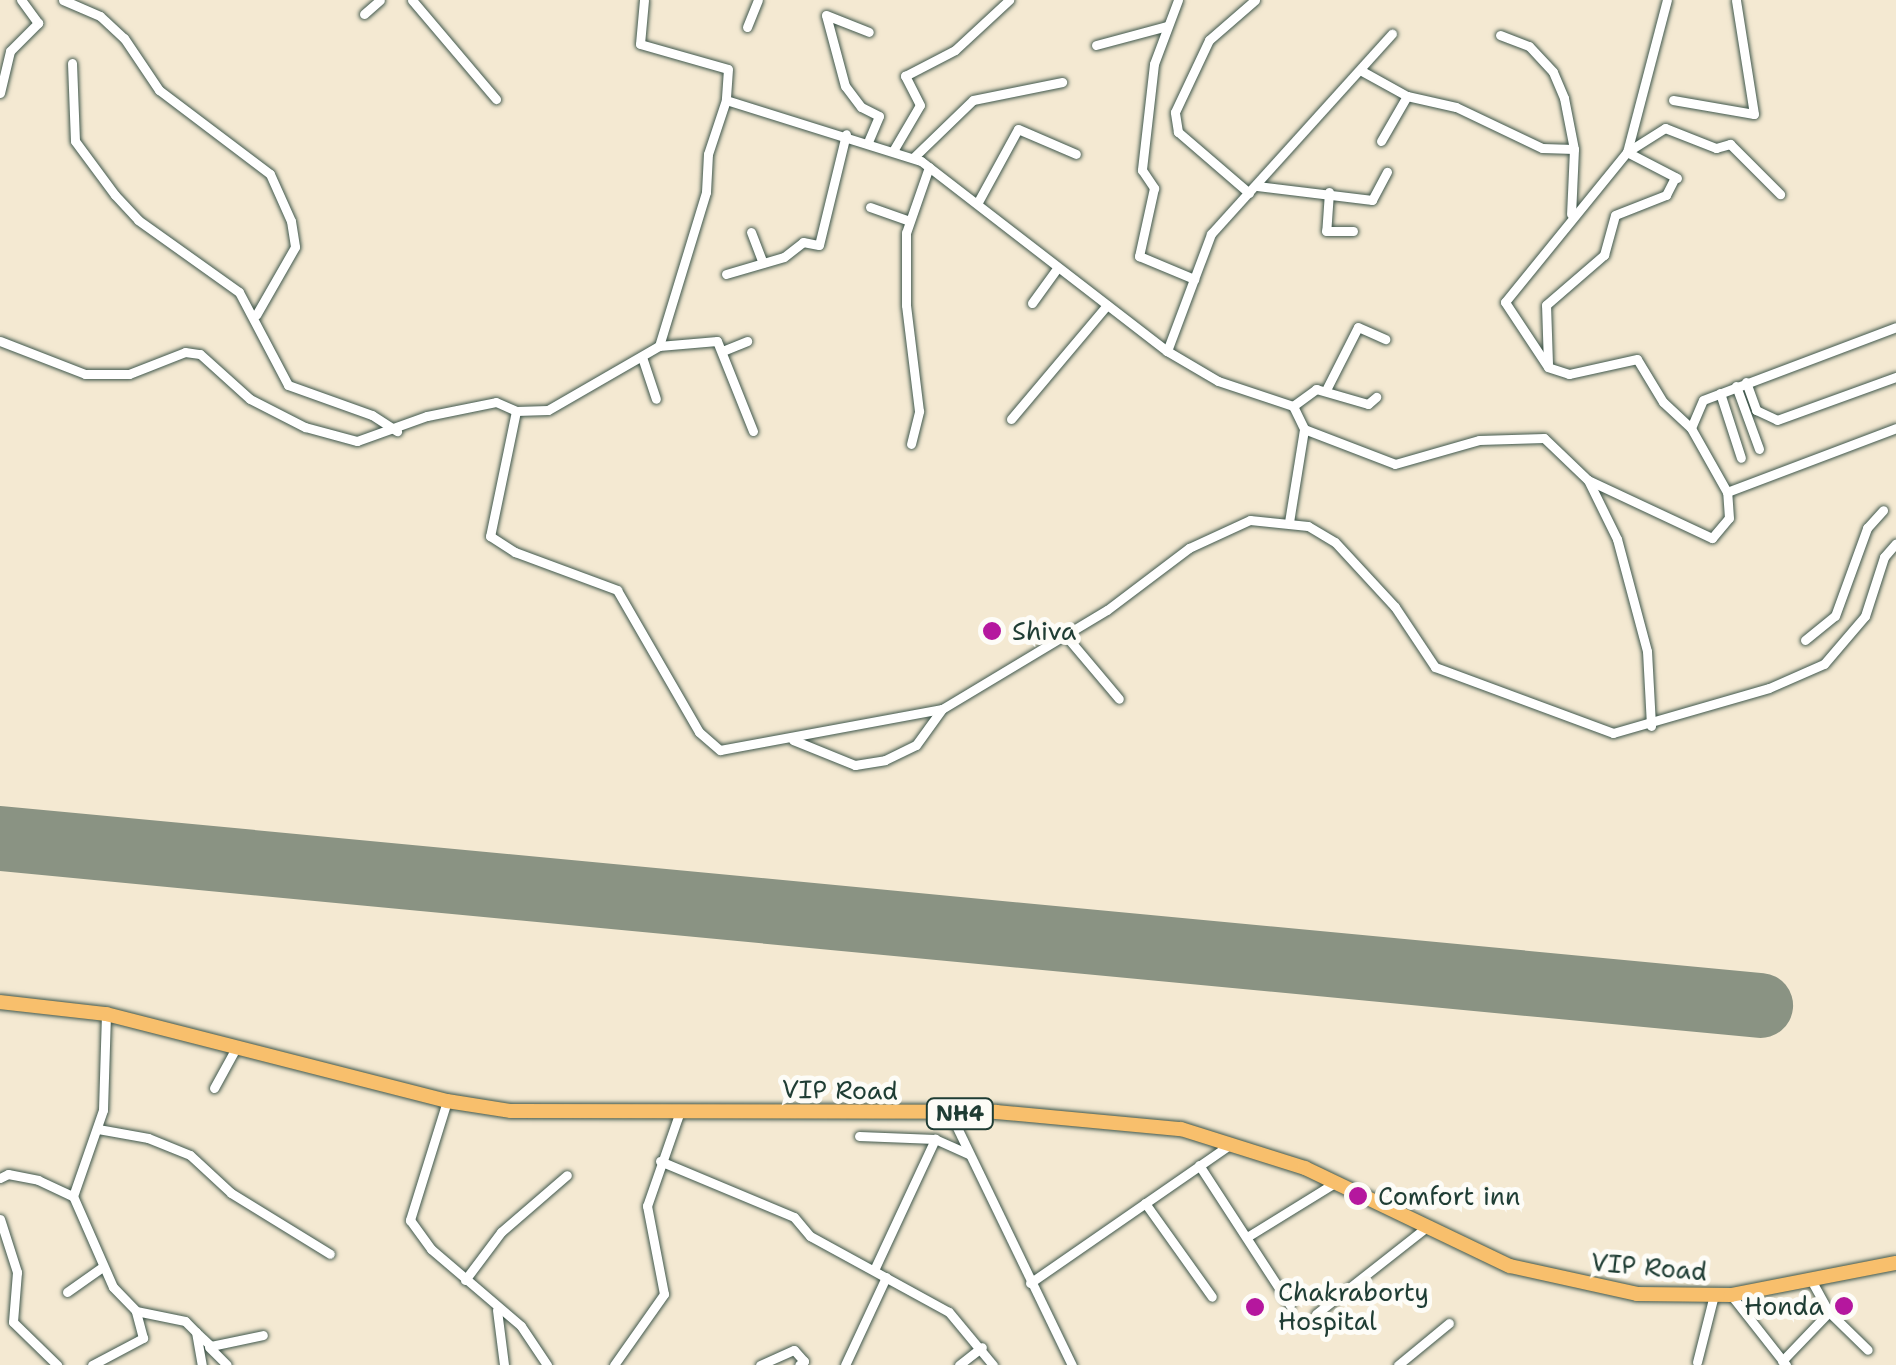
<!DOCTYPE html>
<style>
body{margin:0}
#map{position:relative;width:1896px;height:1365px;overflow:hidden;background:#f4e9d2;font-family:"Shantell Sans",sans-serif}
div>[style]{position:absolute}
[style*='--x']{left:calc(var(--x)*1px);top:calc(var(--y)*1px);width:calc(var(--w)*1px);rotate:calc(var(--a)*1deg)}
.runway>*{height:65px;margin:-32.5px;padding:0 32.5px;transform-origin:32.5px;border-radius:32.5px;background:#8a9383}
.roads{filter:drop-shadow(0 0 2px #3f574c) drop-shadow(0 0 2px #3f574c)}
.minor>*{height:9px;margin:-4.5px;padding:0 4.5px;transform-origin:4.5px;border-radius:4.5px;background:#fff}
.highway>*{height:14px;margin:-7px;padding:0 7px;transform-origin:7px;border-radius:7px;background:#f8bf6c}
.dots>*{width:28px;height:28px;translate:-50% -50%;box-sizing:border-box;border:5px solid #fdfcf7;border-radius:50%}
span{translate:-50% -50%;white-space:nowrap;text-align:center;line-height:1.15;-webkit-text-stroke:10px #fdfcf7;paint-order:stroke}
.shield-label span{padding:2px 8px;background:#fdfcf7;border:2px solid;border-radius:8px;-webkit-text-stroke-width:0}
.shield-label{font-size:22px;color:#1f3d34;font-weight:700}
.poi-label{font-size:25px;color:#1f3d34}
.left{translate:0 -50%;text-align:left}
.right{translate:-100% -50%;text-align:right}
.street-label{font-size:25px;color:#1f3d34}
</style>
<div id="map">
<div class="runway">
<div style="--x:0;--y:838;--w:1768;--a:5.42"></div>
</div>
<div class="roads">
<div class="minor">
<div style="--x:63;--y:0;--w:40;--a:23.4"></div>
<div style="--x:100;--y:16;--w:33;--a:43"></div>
<div style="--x:124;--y:38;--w:63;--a:56.1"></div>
<div style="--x:159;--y:90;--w:139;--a:37.1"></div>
<div style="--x:270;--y:174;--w:51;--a:65.9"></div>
<div style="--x:291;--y:221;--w:26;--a:81"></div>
<div style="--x:295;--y:247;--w:78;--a:119.8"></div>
<div style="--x:412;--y:0;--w:130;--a:49.7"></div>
<div style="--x:644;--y:0;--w:44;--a:95.2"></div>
<div style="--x:640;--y:44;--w:91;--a:15.9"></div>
<div style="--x:728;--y:69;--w:31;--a:94"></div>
<div style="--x:726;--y:100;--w:204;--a:17.4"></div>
<div style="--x:921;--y:161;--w:311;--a:37.7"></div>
<div style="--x:1167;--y:351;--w:59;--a:30.5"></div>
<div style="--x:1218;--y:381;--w:79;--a:18.4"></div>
<div style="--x:1293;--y:406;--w:25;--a:64"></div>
<div style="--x:1304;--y:429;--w:97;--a:21"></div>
<div style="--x:1395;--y:464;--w:87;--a:-15.9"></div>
<div style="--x:1479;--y:440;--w:65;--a:-1.8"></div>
<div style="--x:1544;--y:438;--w:61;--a:43.7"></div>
<div style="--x:1588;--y:480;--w:66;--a:63.8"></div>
<div style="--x:1617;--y:539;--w:116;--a:75"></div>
<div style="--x:1647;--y:651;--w:75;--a:86.9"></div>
<div style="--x:1178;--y:0;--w:68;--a:110.6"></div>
<div style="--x:1154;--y:64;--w:107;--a:96.5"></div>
<div style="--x:1142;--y:170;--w:22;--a:56"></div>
<div style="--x:1154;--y:188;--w:70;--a:102.4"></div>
<div style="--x:1139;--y:256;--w:60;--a:22.7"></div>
<div style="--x:364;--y:14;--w:21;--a:-41"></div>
<div style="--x:747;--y:27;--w:29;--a:-68"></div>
<div style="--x:1500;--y:35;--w:31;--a:21"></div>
<div style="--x:1529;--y:46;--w:35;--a:47"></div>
<div style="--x:1553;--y:72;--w:28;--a:67"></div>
<div style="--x:1564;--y:98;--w:52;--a:78.9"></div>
<div style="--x:1574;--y:149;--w:65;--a:92.6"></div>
<div style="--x:1096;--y:45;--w:73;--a:-15"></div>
<div style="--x:72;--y:63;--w:78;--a:87.8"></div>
<div style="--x:75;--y:141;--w:67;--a:53.5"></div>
<div style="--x:115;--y:195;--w:34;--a:47"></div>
<div style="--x:138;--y:220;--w:124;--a:35.5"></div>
<div style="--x:239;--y:292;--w:105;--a:62.2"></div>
<div style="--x:288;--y:385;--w:89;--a:19.7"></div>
<div style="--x:372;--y:415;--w:30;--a:33"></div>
<div style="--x:1360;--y:70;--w:54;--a:29"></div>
<div style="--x:1407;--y:96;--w:50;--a:12.7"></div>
<div style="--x:1456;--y:107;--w:95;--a:25.5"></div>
<div style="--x:1542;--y:148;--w:32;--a:2"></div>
<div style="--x:0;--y:93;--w:43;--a:-76.6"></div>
<div style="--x:10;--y:51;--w:40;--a:-45"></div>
<div style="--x:38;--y:23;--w:29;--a:-126"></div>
<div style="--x:1673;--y:100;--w:82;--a:9.8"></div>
<div style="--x:1754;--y:114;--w:115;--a:-99"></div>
<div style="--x:1381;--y:141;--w:52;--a:-60"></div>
<div style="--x:868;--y:142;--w:28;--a:-67"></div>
<div style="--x:879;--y:116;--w:20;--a:-153"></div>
<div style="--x:861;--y:107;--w:26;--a:-127"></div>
<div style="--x:845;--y:86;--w:73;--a:-105"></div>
<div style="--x:826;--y:15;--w:46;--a:21.6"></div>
<div style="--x:893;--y:151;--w:53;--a:-59.6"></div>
<div style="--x:920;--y:105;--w:33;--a:-117"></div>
<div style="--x:905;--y:76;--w:56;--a:-27.5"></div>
<div style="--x:955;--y:50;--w:74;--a:-42.8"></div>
<div style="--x:913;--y:158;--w:83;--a:-44"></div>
<div style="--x:973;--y:100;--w:91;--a:-11.4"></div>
<div style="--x:1677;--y:178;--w:56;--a:-152.5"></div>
<div style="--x:1627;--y:152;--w:45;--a:-32.3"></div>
<div style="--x:1665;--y:128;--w:55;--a:21.4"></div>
<div style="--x:1716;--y:148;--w:15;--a:-16"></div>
<div style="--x:1730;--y:144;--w:71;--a:45"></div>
<div style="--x:1257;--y:186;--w:116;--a:6.9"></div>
<div style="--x:1372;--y:200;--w:32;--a:-62"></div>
<div style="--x:1329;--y:192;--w:39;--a:94"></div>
<div style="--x:1326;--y:231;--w:27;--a:0"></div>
<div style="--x:1249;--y:193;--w:94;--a:-139.3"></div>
<div style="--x:1178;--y:132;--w:20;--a:-99"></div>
<div style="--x:1175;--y:112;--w:80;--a:-64.7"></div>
<div style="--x:1209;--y:40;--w:61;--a:-41"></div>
<div style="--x:978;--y:202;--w:83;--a:-61.3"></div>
<div style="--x:1018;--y:129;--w:63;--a:23.3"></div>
<div style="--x:870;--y:207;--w:42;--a:19.3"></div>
<div style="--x:751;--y:232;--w:33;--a:69"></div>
<div style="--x:726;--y:274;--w:60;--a:-16.3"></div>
<div style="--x:784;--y:257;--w:24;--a:-38"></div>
<div style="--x:803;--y:242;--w:16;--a:11"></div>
<div style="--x:819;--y:245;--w:114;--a:-76.3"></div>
<div style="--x:1032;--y:303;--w:44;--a:-54.2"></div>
<div style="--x:0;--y:341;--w:91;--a:21.2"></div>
<div style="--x:85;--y:374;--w:44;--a:0"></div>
<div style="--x:129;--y:374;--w:60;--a:-21.4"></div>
<div style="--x:185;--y:352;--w:15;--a:8"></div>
<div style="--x:200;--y:354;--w:67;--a:42"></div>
<div style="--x:250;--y:399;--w:62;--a:27"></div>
<div style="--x:305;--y:427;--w:54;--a:15.1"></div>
<div style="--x:357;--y:441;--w:74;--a:-19.7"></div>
<div style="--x:427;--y:416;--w:70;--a:-11.5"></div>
<div style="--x:496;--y:402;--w:22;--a:24"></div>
<div style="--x:516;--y:411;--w:128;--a:101.7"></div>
<div style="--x:490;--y:536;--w:30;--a:33"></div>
<div style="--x:515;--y:552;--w:109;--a:20.4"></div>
<div style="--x:617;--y:590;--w:164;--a:60"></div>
<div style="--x:699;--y:732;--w:28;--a:41"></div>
<div style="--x:720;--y:750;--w:226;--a:-10.5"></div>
<div style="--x:942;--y:709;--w:192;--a:-31"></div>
<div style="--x:1107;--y:610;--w:103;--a:-37.1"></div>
<div style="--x:1189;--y:548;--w:67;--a:-24.7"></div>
<div style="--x:1250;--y:520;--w:58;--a:5.9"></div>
<div style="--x:1308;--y:526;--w:31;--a:31"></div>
<div style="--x:1335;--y:542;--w:88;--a:47.3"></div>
<div style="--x:1395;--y:607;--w:72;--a:56.3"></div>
<div style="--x:1435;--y:667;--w:190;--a:20.3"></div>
<div style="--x:1613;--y:733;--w:162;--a:-16.1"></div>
<div style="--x:1769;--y:688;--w:60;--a:-23.6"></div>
<div style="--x:1824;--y:664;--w:63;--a:-49.5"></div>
<div style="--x:1865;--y:616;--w:62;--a:-72.1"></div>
<div style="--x:1884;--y:557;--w:18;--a:-49"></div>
<div style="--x:659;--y:346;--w:58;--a:-4.9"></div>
<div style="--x:717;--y:341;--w:97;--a:68.2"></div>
<div style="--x:725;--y:350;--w:24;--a:-22"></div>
<div style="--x:1167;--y:351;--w:125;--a:-69.4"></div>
<div style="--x:1211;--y:234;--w:270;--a:-47.9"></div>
<div style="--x:642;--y:357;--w:44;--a:71.6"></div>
<div style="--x:1548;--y:364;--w:59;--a:-91.9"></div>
<div style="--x:1546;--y:305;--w:77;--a:-40.8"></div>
<div style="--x:1604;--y:255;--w:41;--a:-74.6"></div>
<div style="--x:1615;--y:215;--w:55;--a:-21.4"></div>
<div style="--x:1666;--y:195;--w:20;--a:-63"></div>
<div style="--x:1746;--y:382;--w:30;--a:70"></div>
<div style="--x:1756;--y:410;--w:23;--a:25"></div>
<div style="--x:1777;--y:420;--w:127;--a:-19.9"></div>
<div style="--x:1736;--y:386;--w:67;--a:69.9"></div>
<div style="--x:1327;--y:388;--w:68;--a:-63.1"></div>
<div style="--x:1358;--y:327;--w:30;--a:24"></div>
<div style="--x:1720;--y:393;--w:68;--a:72.1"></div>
<div style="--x:1293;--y:406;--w:29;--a:-36"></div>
<div style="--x:1316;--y:389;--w:54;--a:16.1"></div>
<div style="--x:1368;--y:404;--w:11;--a:-41"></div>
<div style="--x:516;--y:411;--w:32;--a:-2"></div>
<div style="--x:548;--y:410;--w:128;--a:-30"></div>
<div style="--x:659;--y:346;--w:161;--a:-73"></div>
<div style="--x:706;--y:192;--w:38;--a:-87"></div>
<div style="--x:708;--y:154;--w:57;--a:-71.6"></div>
<div style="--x:1011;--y:419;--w:149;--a:-49.9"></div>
<div style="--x:1691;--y:428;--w:30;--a:-67"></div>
<div style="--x:1703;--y:400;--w:206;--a:-20.7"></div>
<div style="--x:911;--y:444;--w:34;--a:-76"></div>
<div style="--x:919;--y:411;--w:107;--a:-97"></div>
<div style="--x:906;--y:305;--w:72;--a:-90"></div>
<div style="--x:906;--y:233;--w:70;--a:-70.8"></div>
<div style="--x:1588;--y:480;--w:137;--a:25.1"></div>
<div style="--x:1712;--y:538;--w:26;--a:-50"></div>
<div style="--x:1729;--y:518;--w:26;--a:-94"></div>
<div style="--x:1727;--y:492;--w:73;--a:-119.4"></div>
<div style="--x:1691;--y:428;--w:38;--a:-137"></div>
<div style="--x:1663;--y:402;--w:50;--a:-121.2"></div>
<div style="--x:1637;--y:359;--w:70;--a:167.6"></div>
<div style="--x:1569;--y:374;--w:22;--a:-162"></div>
<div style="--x:1548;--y:367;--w:78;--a:-123.5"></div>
<div style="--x:1505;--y:302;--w:193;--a:-50.9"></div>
<div style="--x:1627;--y:152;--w:157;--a:-75.3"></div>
<div style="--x:1727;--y:492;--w:181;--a:-20.7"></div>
<div style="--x:1289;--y:522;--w:94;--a:-80.8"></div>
<div style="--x:1066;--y:636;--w:82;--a:49.9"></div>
<div style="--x:1805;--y:640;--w:38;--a:-39"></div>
<div style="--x:1835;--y:616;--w:94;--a:-70"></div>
<div style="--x:1867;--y:528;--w:24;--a:-48"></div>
<div style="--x:793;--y:740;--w:67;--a:22"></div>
<div style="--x:855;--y:765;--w:30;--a:-9"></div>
<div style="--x:885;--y:760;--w:34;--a:-26"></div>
<div style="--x:916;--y:745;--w:44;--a:-54.2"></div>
<div style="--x:106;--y:1014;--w:96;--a:91.8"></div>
<div style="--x:103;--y:1110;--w:91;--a:109.2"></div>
<div style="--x:73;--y:1196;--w:99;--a:66.3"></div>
<div style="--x:113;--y:1287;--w:33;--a:46"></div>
<div style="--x:136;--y:1311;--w:50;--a:11.5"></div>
<div style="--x:185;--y:1321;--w:16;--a:45"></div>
<div style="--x:196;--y:1332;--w:34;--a:80"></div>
<div style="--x:214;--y:1088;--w:46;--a:-61.2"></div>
<div style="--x:447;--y:1101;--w:125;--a:107.3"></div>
<div style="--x:410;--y:1220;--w:36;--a:54"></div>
<div style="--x:431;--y:1249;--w:118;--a:40.5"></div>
<div style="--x:521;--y:1326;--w:47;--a:56.3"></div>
<div style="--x:951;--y:1115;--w:278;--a:64.2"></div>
<div style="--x:98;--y:1129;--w:51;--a:10.2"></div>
<div style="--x:148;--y:1138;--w:45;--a:22"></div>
<div style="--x:190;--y:1155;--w:56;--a:42.8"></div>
<div style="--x:231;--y:1193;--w:116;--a:31.6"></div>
<div style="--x:859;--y:1136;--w:76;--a:2.3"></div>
<div style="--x:935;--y:1139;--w:37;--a:24"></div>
<div style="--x:660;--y:1161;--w:145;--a:22.7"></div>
<div style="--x:794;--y:1217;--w:25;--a:50"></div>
<div style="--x:810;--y:1236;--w:158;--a:28.7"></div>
<div style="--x:949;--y:1312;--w:69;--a:50.3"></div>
<div style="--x:1199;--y:1165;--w:167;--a:57"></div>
<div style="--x:0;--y:1178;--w:9;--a:-27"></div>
<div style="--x:8;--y:1174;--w:31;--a:11"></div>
<div style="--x:38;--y:1180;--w:38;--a:25"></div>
<div style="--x:1145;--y:1203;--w:115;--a:54.5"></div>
<div style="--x:0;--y:1219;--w:56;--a:72.2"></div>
<div style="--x:17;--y:1272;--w:50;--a:94.6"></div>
<div style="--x:13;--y:1322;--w:62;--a:44.3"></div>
<div style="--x:1247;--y:1237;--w:105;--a:-31.7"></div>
<div style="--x:874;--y:1270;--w:145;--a:-65"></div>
<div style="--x:1810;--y:1278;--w:39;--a:61"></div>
<div style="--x:1829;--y:1312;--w:54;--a:44.3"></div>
<div style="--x:465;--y:1280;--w:60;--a:-53.1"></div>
<div style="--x:501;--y:1232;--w:87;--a:-40.8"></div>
<div style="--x:1030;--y:1283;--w:242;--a:-34.7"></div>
<div style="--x:67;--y:1292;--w:42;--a:-35.2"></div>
<div style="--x:1731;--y:1295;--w:89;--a:51.8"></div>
<div style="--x:497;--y:1310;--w:55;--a:82.7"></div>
<div style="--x:1316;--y:1314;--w:144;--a:-38.2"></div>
<div style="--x:198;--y:1334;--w:18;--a:43"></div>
<div style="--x:211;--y:1346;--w:53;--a:-11.9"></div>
<div style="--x:209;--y:1347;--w:25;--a:45"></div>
<div style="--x:1782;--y:1361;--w:68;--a:-46.2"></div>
<div style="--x:1697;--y:1362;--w:69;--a:-75.8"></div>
<div style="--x:92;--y:1365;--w:58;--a:-27.9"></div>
<div style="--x:143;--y:1338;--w:28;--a:-105"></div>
<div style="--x:614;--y:1365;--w:87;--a:-54.8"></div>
<div style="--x:664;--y:1294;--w:90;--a:-100.9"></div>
<div style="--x:647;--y:1206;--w:101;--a:-70.8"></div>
<div style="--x:760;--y:1365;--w:37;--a:-24"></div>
<div style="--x:794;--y:1350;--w:15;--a:48"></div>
<div style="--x:804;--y:1361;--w:6;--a:141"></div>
<div style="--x:845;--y:1365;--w:97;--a:-65"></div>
<div style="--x:959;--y:1365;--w:29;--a:-38"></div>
<div style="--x:1398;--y:1365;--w:66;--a:-39.5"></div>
</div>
<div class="highway">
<div style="--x:0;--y:1002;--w:107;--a:6.5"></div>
<div style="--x:106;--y:1014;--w:352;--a:14.3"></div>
<div style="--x:447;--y:1101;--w:65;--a:8.9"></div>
<div style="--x:511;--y:1111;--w:485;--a:0.1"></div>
<div style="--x:996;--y:1112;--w:186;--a:5.3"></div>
<div style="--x:1181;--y:1129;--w:130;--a:17.5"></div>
<div style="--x:1305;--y:1168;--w:227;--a:25.6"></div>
<div style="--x:1510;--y:1266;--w:130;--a:12.4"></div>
<div style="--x:1637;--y:1294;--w:94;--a:0.6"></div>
<div style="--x:1731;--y:1295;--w:168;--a:-11"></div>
</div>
</div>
<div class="dots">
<div style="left:992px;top:631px;background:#b5179e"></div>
<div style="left:1358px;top:1196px;background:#b5179e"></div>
<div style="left:1844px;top:1306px;background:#b5179e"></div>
<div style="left:1255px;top:1307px;background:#b5179e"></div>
</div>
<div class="shield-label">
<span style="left:960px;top:1114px">NH4</span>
</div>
<div class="poi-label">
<span class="left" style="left:1012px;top:631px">Shiva</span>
<span class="left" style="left:1378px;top:1196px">Comfort inn</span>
<span class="left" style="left:1278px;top:1307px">Chakraborty<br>Hospital</span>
<span class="right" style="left:1824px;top:1306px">Honda</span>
</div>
<div class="street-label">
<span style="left:840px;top:1090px;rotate:1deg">VIP Road</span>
<span style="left:1649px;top:1267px;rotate:5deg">VIP Road</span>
</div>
</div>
